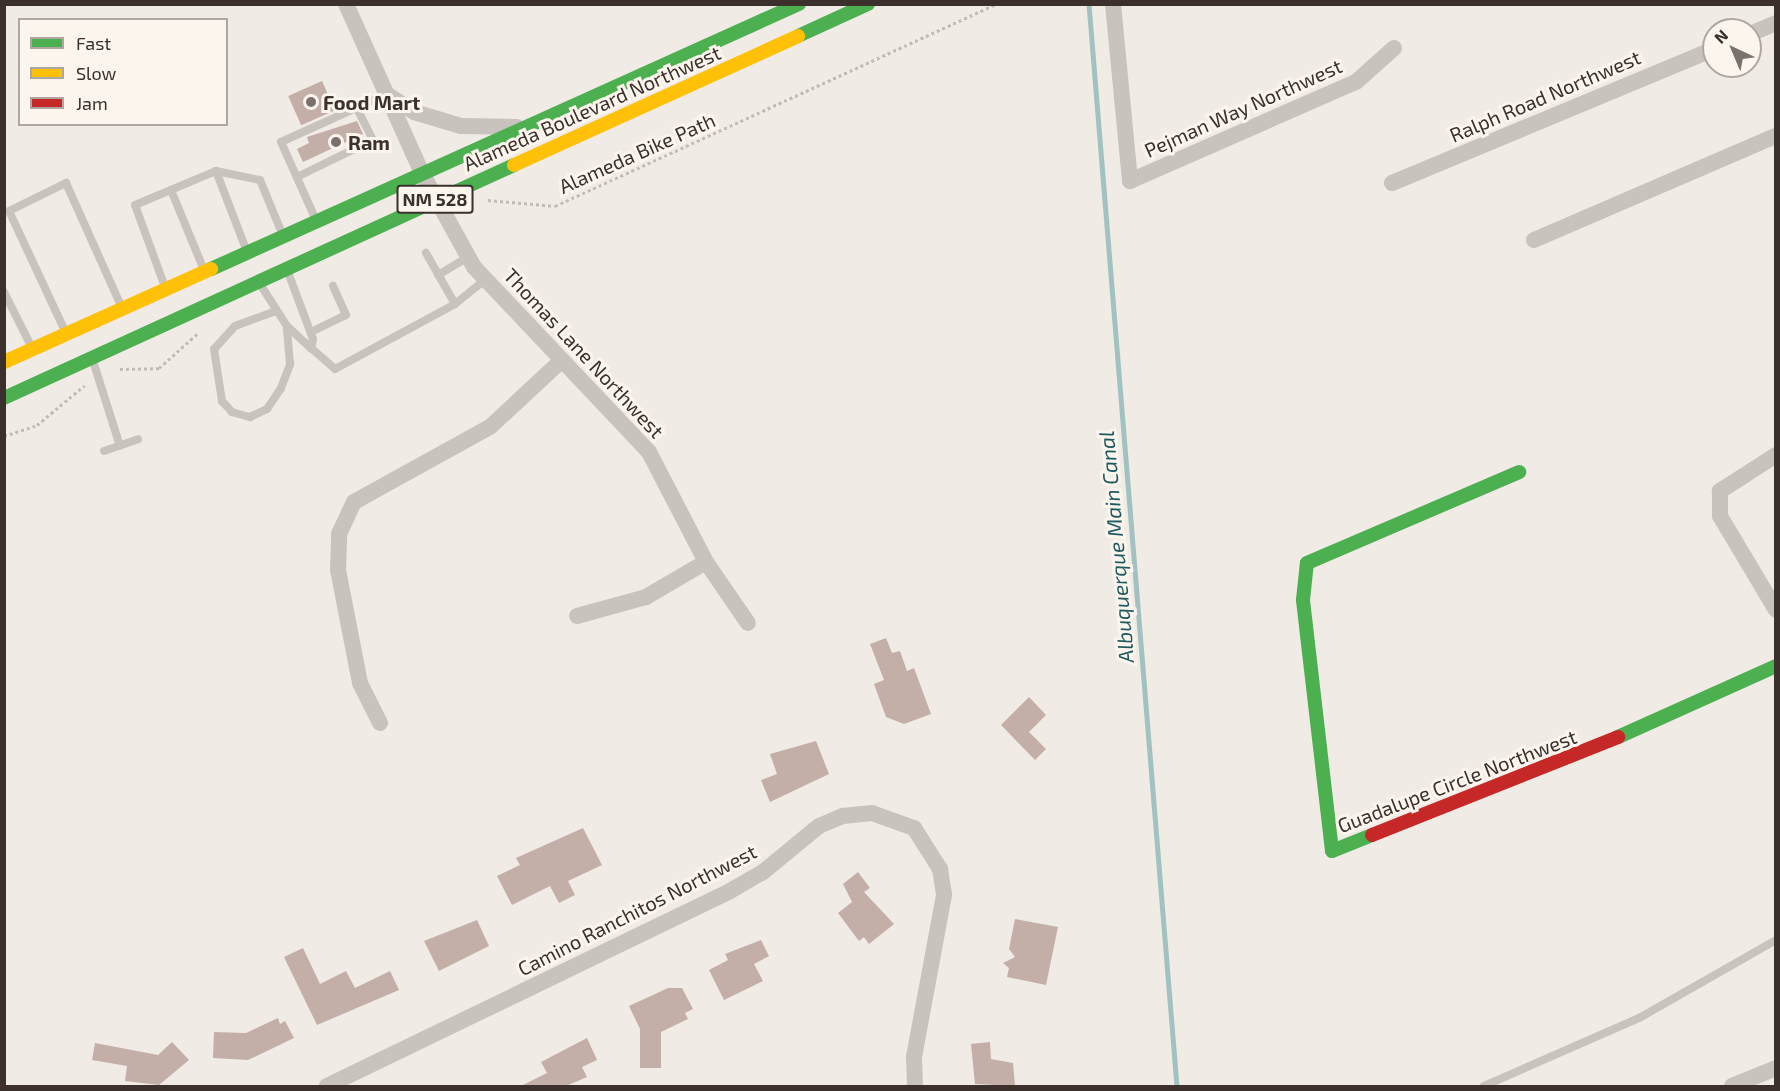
<!DOCTYPE html>
<style>
body{margin:0}
#map{position:relative;width:1780px;height:1091px;overflow:hidden;background:#f0ebe5;font-family:"Exo 2",sans-serif}
div>[style]{position:absolute}
[style*='--x']{left:calc(var(--x)*1px);top:calc(var(--y)*1px);width:calc(var(--w)*1px);rotate:calc(var(--a)*1deg)}
.stream>*{height:4.5px;margin:-2.25px;padding:0 2.25px;transform-origin:2.25px;border-radius:2.25px;background:#a1c2c1}
.building>*{inset:0;background:#c3afa7;transform-origin:0 0}
.path>*{height:3px;margin-top:-1.5px;transform-origin:0;background:repeating-linear-gradient(90deg,#c2bbb6 0 3px,transparent 0 6px)}
.lane>*{height:8px;margin:-4px;padding:0 4px;transform-origin:4px;border-radius:4px;background:#c9c3be}
.street>*{height:16px;margin:-8px;padding:0 8px;transform-origin:8px;border-radius:8px;background:#c9c3be}
.fast>*{height:14px;margin:-7px;padding:0 7px;transform-origin:7px;border-radius:7px;background:#4caf50}
.slow>*{height:14px;margin:-7px;padding:0 7px;transform-origin:7px;border-radius:7px;background:#ffc107}
.jam>*{height:14px;margin:-7px;padding:0 7px;transform-origin:7px;border-radius:7px;background:#c62828}
.dots>*{width:16px;height:16px;translate:-50% -50%;box-sizing:border-box;border:3px solid #fbf5ee;border-radius:50%}
span{translate:-50% -50%;white-space:nowrap;text-align:center;line-height:1.15;-webkit-text-stroke:6px #fbf5ee;paint-order:stroke}
.shield-label span{padding:2px 4px;background:#fbf5ee;border:2px solid;border-radius:4px;-webkit-text-stroke-width:0}
.shield-label{font-size:18px;color:#3b302b;font-weight:700}
.street-label{font-size:20px;color:#3b302b}
.poi-label{font-size:20px;color:#3b302b;font-weight:700}
.left{translate:0 -50%;text-align:left}
.water-label{font-size:21px;color:#1f5a5e;font-style:italic}
.frame{position:absolute;inset:0;border:6px solid #3b302b;pointer-events:none}
.legend{position:absolute;left:18px;top:18px;width:210px;height:108px;box-sizing:border-box;background:#fbf5ee;border:2px solid #aea6a0;margin:0;padding:8px 10px;list-style:none;font-size:18px;color:#3b302b}
.legend li{display:flex;align-items:center;gap:12px;height:30px}
.legend b{width:30px;border:2px solid #aea6a0}
.north{position:absolute;left:1702px;top:18px;width:60px;height:60px;box-sizing:border-box;background:#fbf5ee;border:2px solid #aea6a0;border-radius:50%;rotate:316deg;font-size:16px;font-weight:700;line-height:24px;text-align:center;color:#3b302b}
.north::after{content:'';display:block;margin:auto;width:21px;height:27px;background:#7a716c;clip-path:polygon(50% 0,100% 100%,50% 72%,0 100%)}
</style>
<div id="map">
<div class="stream">
<div style="--x:1089;--y:4;--w:1086;--a:85.35"></div>
</div>
<div class="building">
<div style="left:322px;top:81px;width:32px;height:37px;rotate:66deg"></div>
<div style="clip-path:polygon(357px 121px,363px 134px,303px 162px,297px 149px,309px 143px,307px 137px)"></div>
<div style="clip-path:polygon(886px 638px,892px 653px,900px 651px,907px 671px,914px 668px,931px 714px,904px 724px,886px 717px,874px 684px,884px 680px,870px 644px)"></div>
<div style="clip-path:polygon(1029px 697px,1046px 715px,1029px 732px,1046px 749px,1035px 760px,1001px 725px)"></div>
<div style="clip-path:polygon(816px 741px,829px 774px,770px 802px,761px 780px,777px 774px,770px 754px)"></div>
<div style="clip-path:polygon(583px 828px,602px 865px,568px 881px,575px 895px,559px 903px,550px 886px,512px 905px,497px 876px,520px 865px,516px 858px)"></div>
<div style="clip-path:polygon(858px 872px,870px 888px,864px 892px,894px 924px,869px 944px,864px 937px,859px 941px,838px 913px,852px 902px,843px 884px)"></div>
<div style="clip-path:polygon(1015px 919px,1058px 927px,1046px 985px,1007px 977px,1009px 968px,1003px 963px,1015px 957px,1009px 949px)"></div>
<div style="clip-path:polygon(477px 920px,489px 946px,439px 971px,424px 941px)"></div>
<div style="clip-path:polygon(761px 940px,769px 956px,754px 964px,763px 981px,724px 1000px,709px 970px,728px 960px,725px 954px)"></div>
<div style="clip-path:polygon(303px 948px,320px 984px,346px 971px,355px 988px,390px 971px,399px 990px,317px 1025px,284px 957px)"></div>
<div style="clip-path:polygon(668px 988px,682px 988px,693px 1009px,685px 1013px,688px 1019px,661px 1032px,661px 1068px,640px 1068px,640px 1029px,629px 1006px)"></div>
<div style="clip-path:polygon(278px 1018px,280px 1024px,285px 1021px,294px 1038px,248px 1060px,213px 1058px,214px 1032px,246px 1033px)"></div>
<div style="clip-path:polygon(587px 1038px,597px 1060px,582px 1067px,587px 1077px,566px 1086px,521px 1086px,547px 1073px,541px 1062px)"></div>
<div style="clip-path:polygon(172px 1042px,189px 1060px,159px 1085px,125px 1081px,127px 1066px,92px 1060px,95px 1043px,158px 1055px)"></div>
<div style="clip-path:polygon(990px 1042px,991px 1059px,1013px 1063px,1015px 1086px,975px 1084px,971px 1044px)"></div>
</div>
<div class="path">
<div style="--x:488;--y:200;--w:67;--a:5.1"></div>
<div style="--x:555;--y:206;--w:486;--a:-24.6"></div>
<div style="--x:120;--y:369;--w:39;--a:-1"></div>
<div style="--x:159;--y:368;--w:52;--a:-41.9"></div>
<div style="--x:4;--y:436;--w:35;--a:-18"></div>
<div style="--x:37;--y:425;--w:62;--a:-39.8"></div>
</div>
<div class="lane">
<div style="--x:216;--y:171;--w:84;--a:69"></div>
<div style="--x:297;--y:177;--w:85;--a:-26"></div>
<div style="--x:373;--y:140;--w:36;--a:-117"></div>
<div style="--x:171;--y:190;--w:87;--a:67.6"></div>
<div style="--x:315;--y:218;--w:83;--a:-114.1"></div>
<div style="--x:281;--y:142;--w:116;--a:-24.4"></div>
<div style="--x:438;--y:275;--w:35;--a:-31"></div>
<div style="--x:260;--y:284;--w:50;--a:57.3"></div>
<div style="--x:287;--y:326;--w:33;--a:43"></div>
<div style="--x:311;--y:348;--w:9;--a:-77"></div>
<div style="--x:313;--y:339;--w:72;--a:-110.5"></div>
<div style="--x:165;--y:287;--w:87;--a:-110.1"></div>
<div style="--x:135;--y:205;--w:88;--a:-22.8"></div>
<div style="--x:216;--y:171;--w:45;--a:11.6"></div>
<div style="--x:260;--y:180;--w:57;--a:67.5"></div>
<div style="--x:4;--y:292;--w:60;--a:63.4"></div>
<div style="--x:455;--y:304;--w:40;--a:-39"></div>
<div style="--x:276;--y:311;--w:44;--a:159.9"></div>
<div style="--x:235;--y:326;--w:31;--a:132"></div>
<div style="--x:214;--y:349;--w:53;--a:81.3"></div>
<div style="--x:222;--y:401;--w:15;--a:48"></div>
<div style="--x:232;--y:412;--w:19;--a:16"></div>
<div style="--x:250;--y:417;--w:19;--a:-25"></div>
<div style="--x:267;--y:409;--w:25;--a:-56"></div>
<div style="--x:281;--y:388;--w:26;--a:-69"></div>
<div style="--x:290;--y:364;--w:38;--a:-95"></div>
<div style="--x:65;--y:331;--w:132;--a:-115"></div>
<div style="--x:9;--y:211;--w:64;--a:-26.2"></div>
<div style="--x:66;--y:183;--w:135;--a:65.9"></div>
<div style="--x:311;--y:332;--w:39;--a:-26"></div>
<div style="--x:346;--y:315;--w:32;--a:-114"></div>
<div style="--x:311;--y:348;--w:32;--a:41"></div>
<div style="--x:335;--y:369;--w:136;--a:-28.4"></div>
<div style="--x:455;--y:304;--w:59;--a:-119.6"></div>
<div style="--x:93;--y:361;--w:89;--a:72.4"></div>
<div style="--x:104;--y:451;--w:36;--a:-19"></div>
<div style="--x:1484;--y:1086;--w:171;--a:-23.7"></div>
<div style="--x:1641;--y:1017;--w:155;--a:-29.7"></div>
</div>
<div class="street">
<div style="--x:346;--y:4;--w:188;--a:65.8"></div>
<div style="--x:423;--y:175;--w:105;--a:61"></div>
<div style="--x:474;--y:267;--w:255;--a:46.6"></div>
<div style="--x:649;--y:452;--w:124;--a:62.6"></div>
<div style="--x:706;--y:562;--w:74;--a:55.5"></div>
<div style="--x:1113;--y:4;--w:178;--a:84.5"></div>
<div style="--x:1130;--y:181;--w:247;--a:-23.7"></div>
<div style="--x:1356;--y:82;--w:51;--a:-41.8"></div>
<div style="--x:1750;--y:34;--w:28;--a:-23"></div>
<div style="--x:388;--y:95;--w:31;--a:33"></div>
<div style="--x:414;--y:112;--w:49;--a:16.6"></div>
<div style="--x:461;--y:126;--w:56;--a:1"></div>
<div style="--x:1392;--y:183;--w:349;--a:-22.6"></div>
<div style="--x:1534;--y:240;--w:263;--a:-23.3"></div>
<div style="--x:1776;--y:455;--w:67;--a:147.3"></div>
<div style="--x:1720;--y:491;--w:25;--a:90"></div>
<div style="--x:1720;--y:516;--w:109;--a:59.2"></div>
<div style="--x:577;--y:616;--w:72;--a:-15.4"></div>
<div style="--x:646;--y:597;--w:69;--a:-30.3"></div>
<div style="--x:380;--y:723;--w:45;--a:-116.6"></div>
<div style="--x:360;--y:683;--w:115;--a:-101"></div>
<div style="--x:338;--y:570;--w:36;--a:-88"></div>
<div style="--x:339;--y:534;--w:35;--a:-65"></div>
<div style="--x:354;--y:502;--w:155;--a:-28.9"></div>
<div style="--x:490;--y:427;--w:96;--a:-42.9"></div>
<div style="--x:327;--y:1086;--w:448;--a:-25.8"></div>
<div style="--x:730;--y:891;--w:38;--a:-30"></div>
<div style="--x:763;--y:872;--w:72;--a:-39.4"></div>
<div style="--x:819;--y:826;--w:26;--a:-23"></div>
<div style="--x:843;--y:816;--w:29;--a:-6"></div>
<div style="--x:872;--y:813;--w:45;--a:19.7"></div>
<div style="--x:914;--y:828;--w:49;--a:57.6"></div>
<div style="--x:940;--y:869;--w:26;--a:81"></div>
<div style="--x:944;--y:895;--w:165;--a:100.5"></div>
<div style="--x:914;--y:1057;--w:29;--a:88"></div>
<div style="--x:1732;--y:1086;--w:48;--a:-22.2"></div>
</div>
<div class="fast">
<div style="--x:798;--y:36;--w:77;--a:-24.6"></div>
<div style="--x:211;--y:269;--w:645;--a:-24.26"></div>
<div style="--x:4;--y:398;--w:561;--a:-24.55"></div>
<div style="--x:1618;--y:737;--w:173;--a:-24.2"></div>
<div style="--x:1372;--y:835;--w:43;--a:158.2"></div>
<div style="--x:1332;--y:851;--w:253;--a:-96.6"></div>
<div style="--x:1303;--y:600;--w:37;--a:-84"></div>
<div style="--x:1307;--y:563;--w:231;--a:-23.2"></div>
</div>
<div class="slow">
<div style="--x:514;--y:165;--w:312;--a:-24.4"></div>
<div style="--x:4;--y:362;--w:227;--a:-24.2"></div>
</div>
<div class="jam">
<div style="--x:1372;--y:835;--w:265;--a:-21.7"></div>
</div>
<div class="dots">
<div style="left:311px;top:102px;background:#7a716c"></div>
<div style="left:336px;top:142px;background:#7a716c"></div>
</div>
<div class="shield-label">
<span style="left:435px;top:199px">NM 528</span>
</div>
<div class="street-label">
<span style="left:1545px;top:96px;rotate:-23deg">Ralph Road Northwest</span>
<span style="left:592px;top:108px;rotate:-24deg">Alameda Boulevard Northwest</span>
<span style="left:1243px;top:108px;rotate:-24deg">Pejman Way Northwest</span>
<span style="left:637px;top:153px;rotate:-24deg">Alameda Bike Path</span>
<span style="left:584px;top:353px;rotate:47deg">Thomas Lane Northwest</span>
<span style="left:1457px;top:781px;rotate:-21deg">Guadalupe Circle Northwest</span>
<span style="left:637px;top:910px;rotate:-27deg">Camino Ranchitos Northwest</span>
</div>
<div class="poi-label">
<span class="left" style="left:323px;top:102px">Food Mart</span>
<span class="left" style="left:348px;top:142px">Ram</span>
</div>
<div class="water-label">
<span style="left:1116px;top:547px;rotate:-95deg">Albuquerque Main Canal</span>
</div>
<div class="frame"></div>
<ul class="legend">
<li><b style="height:8px;background:#4caf50"></b>Fast</li>
<li><b style="height:8px;background:#ffc107"></b>Slow</li>
<li><b style="height:8px;background:#c62828"></b>Jam</li>
</ul>
<div class="north">N</div>
</div>
